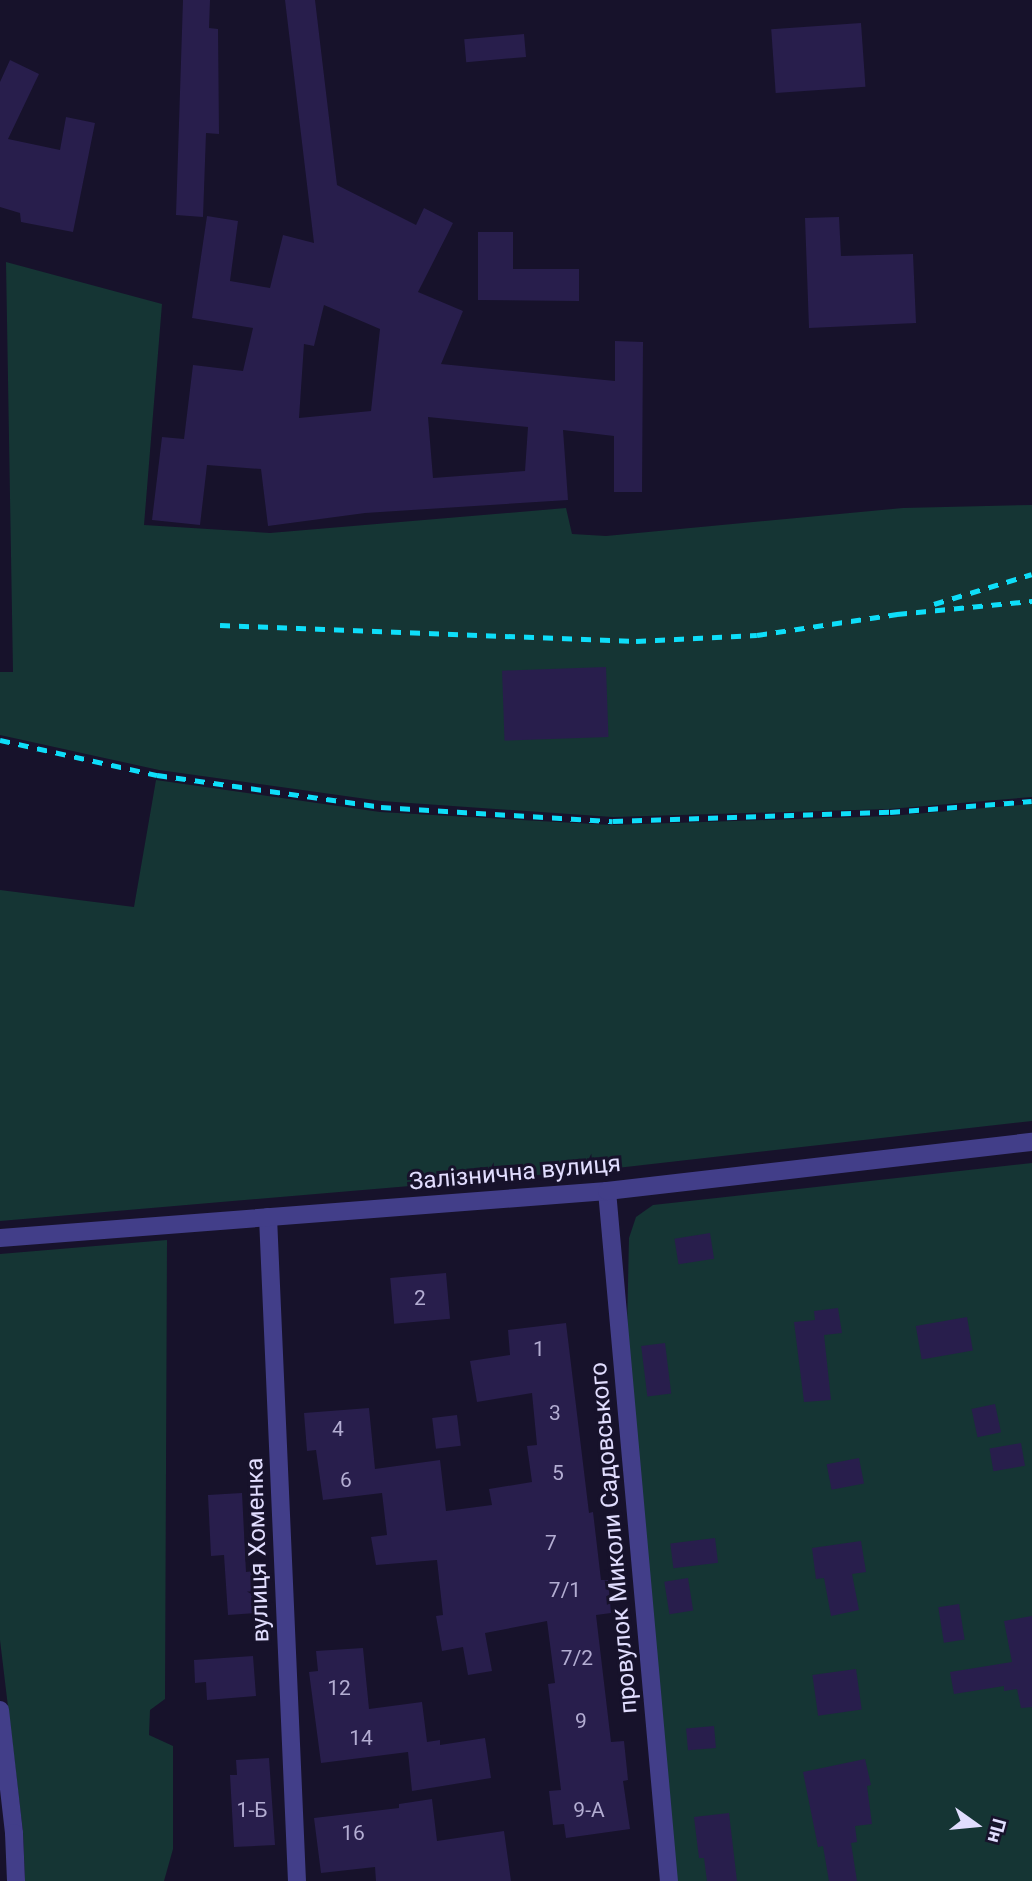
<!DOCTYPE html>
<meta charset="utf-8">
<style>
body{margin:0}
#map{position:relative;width:1032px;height:1881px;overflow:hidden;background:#17122b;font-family:Roboto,sans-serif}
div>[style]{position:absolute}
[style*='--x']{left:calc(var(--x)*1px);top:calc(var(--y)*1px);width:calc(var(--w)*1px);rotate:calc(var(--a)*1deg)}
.green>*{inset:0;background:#153534}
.building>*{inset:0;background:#281e4c;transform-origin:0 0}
.street>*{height:18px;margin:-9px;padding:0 9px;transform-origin:9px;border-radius:9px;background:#423e89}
.rail>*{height:5px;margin-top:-2.5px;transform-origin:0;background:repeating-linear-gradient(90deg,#0edef9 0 10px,transparent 0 19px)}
span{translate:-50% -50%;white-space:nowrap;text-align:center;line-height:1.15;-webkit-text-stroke:6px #17122b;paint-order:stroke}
.number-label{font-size:21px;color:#b3add2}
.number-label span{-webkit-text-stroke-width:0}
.street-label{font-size:24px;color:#e1ddfe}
.north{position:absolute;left:941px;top:1790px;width:70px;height:70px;-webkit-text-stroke:5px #17122b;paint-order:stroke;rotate:105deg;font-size:19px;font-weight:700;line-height:28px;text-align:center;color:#e1ddfe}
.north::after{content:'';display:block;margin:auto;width:24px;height:32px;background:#e1ddfe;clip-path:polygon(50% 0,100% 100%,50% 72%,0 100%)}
</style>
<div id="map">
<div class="green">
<div style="clip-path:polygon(6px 262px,162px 304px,144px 525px,270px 533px,566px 508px,572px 534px,606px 536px,903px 508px,1032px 505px,1032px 797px,889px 809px,613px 817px,381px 801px,159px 770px,0 735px,0 672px,13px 672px)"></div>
<div style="clip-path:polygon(156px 780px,380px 812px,612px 825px,890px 816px,1032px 804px,1032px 1121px,608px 1169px,0 1221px,0 890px,134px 907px)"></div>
<div style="clip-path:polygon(1032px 1163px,1032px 1881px,677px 1881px,627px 1330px,629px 1238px,636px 1217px,653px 1205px)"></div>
<div style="clip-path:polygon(167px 1240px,165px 1699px,150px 1710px,149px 1735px,173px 1746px,173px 1849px,164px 1881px,25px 1881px,23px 1832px,0 1640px,0 1254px)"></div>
</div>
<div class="building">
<div style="clip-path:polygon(183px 0,210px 0,209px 28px,218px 29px,219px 134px,206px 133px,203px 217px,176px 215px)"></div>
<div style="clip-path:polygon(evenodd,285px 0,315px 0,337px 185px,416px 225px,424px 208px,453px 223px,418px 292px,463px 311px,441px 364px,615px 381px,615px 341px,643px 342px,642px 492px,614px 492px,614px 436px,563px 430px,568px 500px,365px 513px,268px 526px,261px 469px,207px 465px,200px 525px,152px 520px,162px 437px,184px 439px,193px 365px,243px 371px,253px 328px,192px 318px,207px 216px,238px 221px,230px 281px,270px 288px,283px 235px,314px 243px,285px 0,324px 305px,380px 329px,371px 411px,299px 418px,304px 344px,314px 346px,324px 305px,285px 0,428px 417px,528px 427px,525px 471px,433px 478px,428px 417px)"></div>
<div style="left:861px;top:23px;width:64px;height:90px;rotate:86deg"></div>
<div style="left:524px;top:34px;width:23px;height:60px;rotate:85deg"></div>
<div style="clip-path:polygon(10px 60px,39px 74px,8px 139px,60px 150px,66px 117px,95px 123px,73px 232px,21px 222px,20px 213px,0 207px,0 82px)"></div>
<div style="clip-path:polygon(839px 217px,841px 256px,913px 254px,916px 323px,809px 328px,805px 218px)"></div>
<div style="clip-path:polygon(478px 232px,513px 232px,513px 269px,579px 269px,579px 301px,478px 300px)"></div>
<div style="left:606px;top:667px;width:70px;height:104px;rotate:88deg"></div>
<div style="left:710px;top:1233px;width:26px;height:36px;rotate:81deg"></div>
<div style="left:446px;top:1273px;width:46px;height:56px;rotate:85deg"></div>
<div style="clip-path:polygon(838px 1308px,842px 1333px,824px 1335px,831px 1400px,804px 1402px,794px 1322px,815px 1320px,814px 1311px)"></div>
<div style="left:967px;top:1317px;width:34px;height:52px;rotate:80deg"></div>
<div style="clip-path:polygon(566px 1323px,589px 1513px,593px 1512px,601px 1580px,608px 1580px,611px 1613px,596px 1615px,611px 1742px,624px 1741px,628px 1780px,623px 1781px,630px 1829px,566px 1838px,564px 1824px,553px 1825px,549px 1791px,561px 1790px,548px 1684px,555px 1683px,547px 1621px,485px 1633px,492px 1671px,468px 1675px,463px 1647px,442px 1651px,436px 1616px,443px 1615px,437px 1560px,376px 1565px,371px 1537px,387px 1535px,382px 1493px,323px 1500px,316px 1450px,307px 1451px,304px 1413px,369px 1408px,375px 1469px,440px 1460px,446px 1511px,492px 1505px,489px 1489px,532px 1482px,527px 1446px,537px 1445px,532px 1393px,477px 1402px,470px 1361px,510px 1355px,508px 1330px)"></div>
<div style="left:665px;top:1343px;width:51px;height:24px;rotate:83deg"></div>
<div style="left:995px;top:1404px;width:29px;height:24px;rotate:78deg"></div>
<div style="left:457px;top:1415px;width:31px;height:25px;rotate:83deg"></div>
<div style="left:1021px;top:1443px;width:23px;height:32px;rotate:80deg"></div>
<div style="left:859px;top:1458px;width:26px;height:33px;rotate:79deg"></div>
<div style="clip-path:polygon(242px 1493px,246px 1572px,254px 1571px,257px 1613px,228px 1615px,224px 1555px,211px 1556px,208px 1495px)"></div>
<div style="left:715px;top:1538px;width:25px;height:45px;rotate:83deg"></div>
<div style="clip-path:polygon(861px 1541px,866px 1572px,852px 1574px,859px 1610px,831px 1616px,824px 1578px,816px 1579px,812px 1548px)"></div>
<div style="left:688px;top:1578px;width:33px;height:24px;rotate:81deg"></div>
<div style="left:959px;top:1604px;width:36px;height:21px;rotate:81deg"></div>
<div style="clip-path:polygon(1032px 1616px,1032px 1707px,1021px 1708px,1017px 1689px,1004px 1691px,1004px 1686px,954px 1694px,950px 1672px,1012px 1662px,1004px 1621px)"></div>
<div style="clip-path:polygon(363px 1648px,369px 1709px,422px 1702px,427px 1742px,440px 1740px,440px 1745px,485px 1738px,491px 1778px,412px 1791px,408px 1752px,321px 1763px,309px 1672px,318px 1671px,316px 1651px)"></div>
<div style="clip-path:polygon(253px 1656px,256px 1696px,207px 1700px,206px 1682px,195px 1683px,194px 1660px)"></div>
<div style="left:856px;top:1669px;width:41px;height:44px;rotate:82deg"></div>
<div style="left:714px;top:1726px;width:22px;height:28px;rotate:85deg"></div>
<div style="clip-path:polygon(269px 1758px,275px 1845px,234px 1847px,230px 1775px,237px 1775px,236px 1760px)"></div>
<div style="clip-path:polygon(865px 1759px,871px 1785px,867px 1786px,872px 1824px,855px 1826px,857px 1842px,851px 1843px,857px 1881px,829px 1881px,823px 1846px,818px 1847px,803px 1772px)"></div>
<div style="clip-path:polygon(432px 1799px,437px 1841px,504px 1831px,511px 1881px,376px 1881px,375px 1867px,321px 1873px,314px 1818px,399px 1808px,399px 1804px)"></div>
<div style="clip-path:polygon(729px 1813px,737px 1881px,707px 1881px,704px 1858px,699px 1858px,694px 1817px)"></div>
</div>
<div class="street">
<div style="--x:607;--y:1191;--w:693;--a:84.87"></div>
<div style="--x:268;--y:1217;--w:665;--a:87.5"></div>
<div style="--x:0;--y:1238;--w:609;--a:-4.43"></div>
<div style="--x:607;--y:1191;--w:428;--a:-6.6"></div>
<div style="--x:0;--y:1710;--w:124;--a:83.5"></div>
<div style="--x:14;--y:1833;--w:48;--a:87.6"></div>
</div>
<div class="rail">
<div style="--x:934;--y:604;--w:102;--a:-17"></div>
<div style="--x:220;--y:625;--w:416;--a:2.2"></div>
<div style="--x:636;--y:641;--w:121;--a:-2.8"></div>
<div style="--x:757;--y:635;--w:142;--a:-8.5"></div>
<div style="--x:897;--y:614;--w:136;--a:-5.5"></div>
<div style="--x:0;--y:740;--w:161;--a:12.6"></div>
<div style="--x:157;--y:775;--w:226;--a:8.1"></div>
<div style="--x:381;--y:807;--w:232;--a:3.5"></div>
<div style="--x:613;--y:821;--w:277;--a:-1.9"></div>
<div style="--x:890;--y:812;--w:142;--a:-4.4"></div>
</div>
<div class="number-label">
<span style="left:420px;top:1298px">2</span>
<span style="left:539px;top:1349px">1</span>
<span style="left:555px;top:1413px">3</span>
<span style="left:338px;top:1429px">4</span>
<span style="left:558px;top:1473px">5</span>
<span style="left:346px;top:1480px">6</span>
<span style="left:551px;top:1543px">7</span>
<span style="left:565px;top:1590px">7/1</span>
<span style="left:577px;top:1658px">7/2</span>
<span style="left:339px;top:1688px">12</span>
<span style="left:581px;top:1721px">9</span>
<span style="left:361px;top:1738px">14</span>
<span style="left:252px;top:1810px">1-Б</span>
<span style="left:589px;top:1810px">9-А</span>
<span style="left:353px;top:1833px">16</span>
</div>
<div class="street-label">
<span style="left:515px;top:1173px;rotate:-5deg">Залізнична вулиця</span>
<span style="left:614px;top:1538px;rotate:-95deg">провулок Миколи Садовського</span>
<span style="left:258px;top:1550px;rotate:-92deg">вулиця Хоменка</span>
</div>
<div class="north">Пн</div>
</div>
